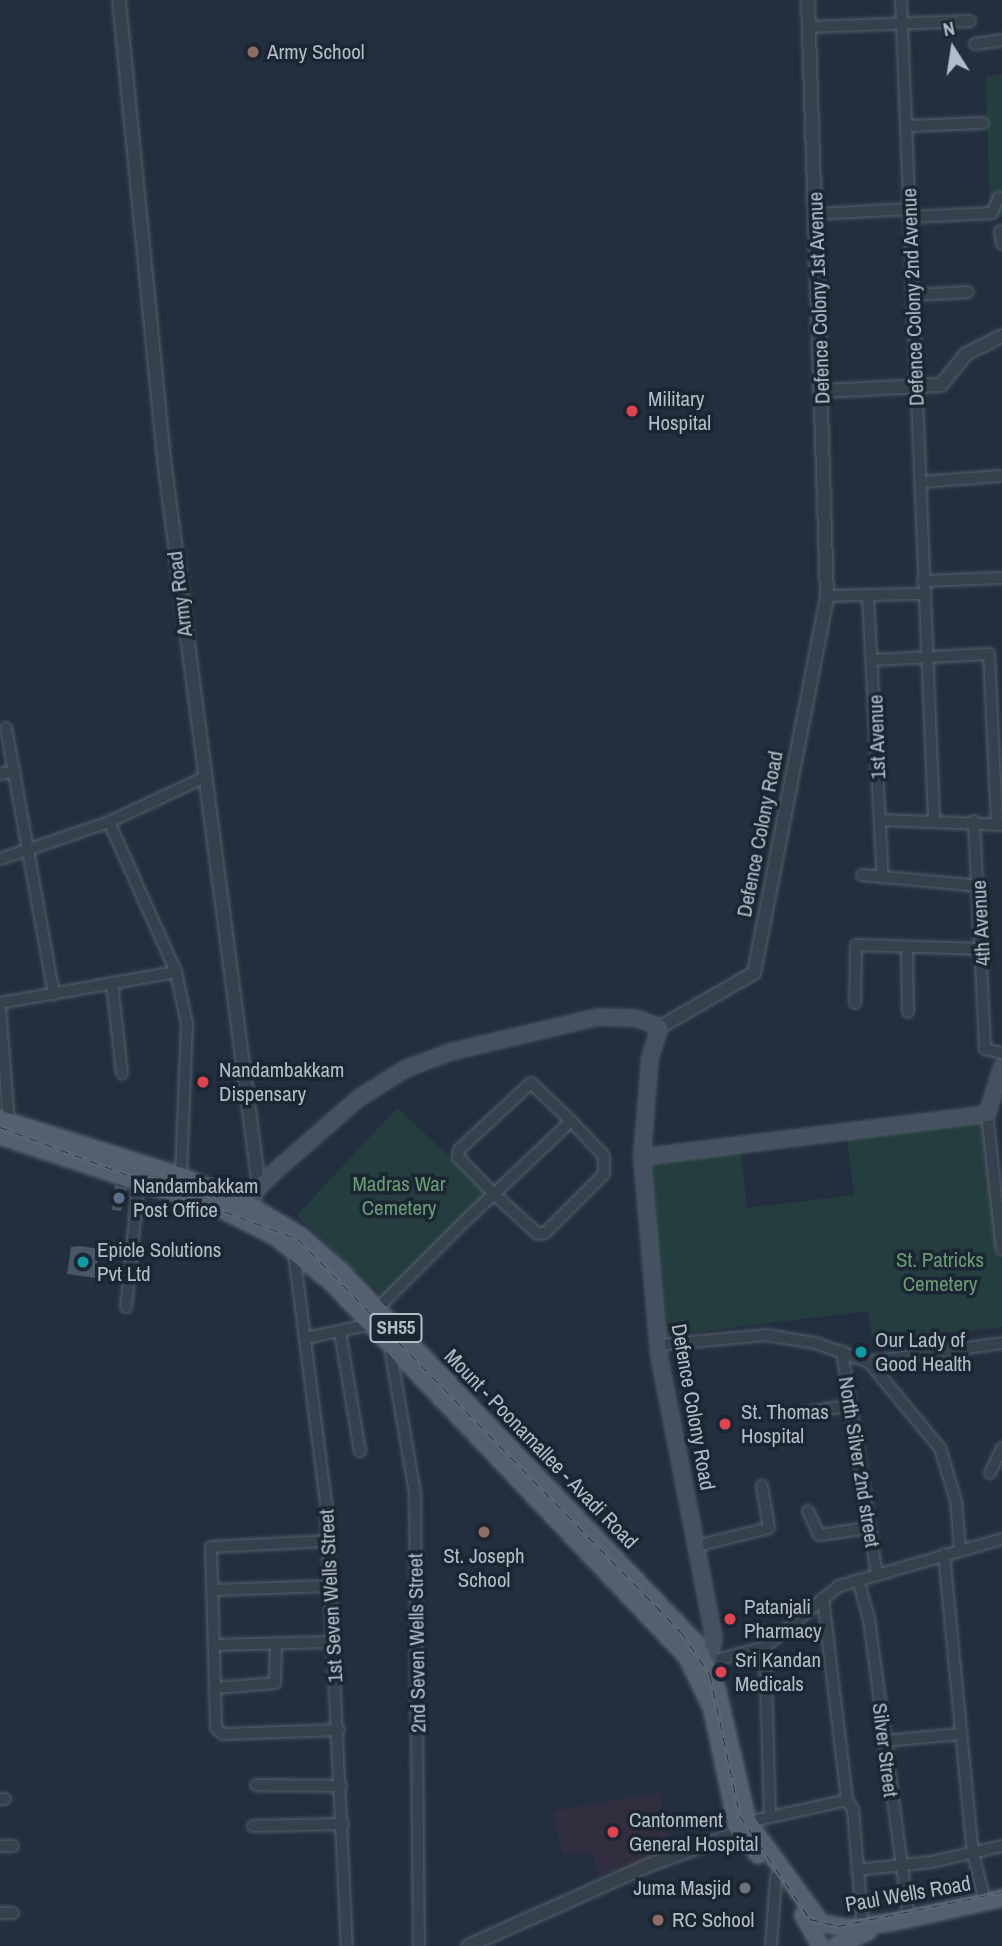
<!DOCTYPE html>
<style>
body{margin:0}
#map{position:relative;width:1002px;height:1946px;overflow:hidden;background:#232f3e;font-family:"Archivo Narrow",sans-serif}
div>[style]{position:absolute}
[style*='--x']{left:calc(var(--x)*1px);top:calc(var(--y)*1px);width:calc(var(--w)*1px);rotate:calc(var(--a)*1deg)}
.medical>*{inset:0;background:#312f3f}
.green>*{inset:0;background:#253d3f;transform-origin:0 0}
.building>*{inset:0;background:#495667}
.roads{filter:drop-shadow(0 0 2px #555f6c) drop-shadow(0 0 2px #555f6c)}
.minor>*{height:10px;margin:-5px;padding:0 5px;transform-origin:5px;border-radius:5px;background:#37414e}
.tertiary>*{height:12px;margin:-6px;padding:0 6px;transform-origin:6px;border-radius:6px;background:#37414e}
.secondary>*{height:14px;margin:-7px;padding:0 7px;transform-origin:7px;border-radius:7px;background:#455061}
.primary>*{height:16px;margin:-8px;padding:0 8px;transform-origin:8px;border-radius:8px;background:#55606e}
.rail>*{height:5px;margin-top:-2.5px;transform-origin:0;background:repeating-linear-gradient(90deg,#1c2633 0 8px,#596575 0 16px);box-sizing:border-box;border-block:2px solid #596575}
.dots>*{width:19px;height:19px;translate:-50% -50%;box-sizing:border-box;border:4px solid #1c2633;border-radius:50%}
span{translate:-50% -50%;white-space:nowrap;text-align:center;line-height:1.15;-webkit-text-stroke:7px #1c2633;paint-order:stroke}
.shield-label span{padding:2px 5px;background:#1c2633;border:2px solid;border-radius:5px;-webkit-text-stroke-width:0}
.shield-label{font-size:19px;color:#b3bcc9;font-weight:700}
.poi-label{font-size:21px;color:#b3bcc9}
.left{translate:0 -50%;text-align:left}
.right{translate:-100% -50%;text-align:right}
.street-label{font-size:21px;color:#b3bcc9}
.park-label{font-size:21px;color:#6a9b74}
.north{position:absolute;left:918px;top:14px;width:70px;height:70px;-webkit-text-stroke:5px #1c2633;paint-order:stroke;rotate:348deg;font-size:19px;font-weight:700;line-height:28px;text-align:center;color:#b3bcc9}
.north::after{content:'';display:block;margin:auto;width:24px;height:32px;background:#b3bcc9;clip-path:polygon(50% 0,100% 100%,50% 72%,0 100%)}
</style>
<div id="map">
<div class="medical">
<div style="clip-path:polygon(660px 1792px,671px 1853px,598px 1877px,593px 1853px,562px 1855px,554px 1811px)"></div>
</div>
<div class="green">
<div style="clip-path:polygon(1002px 74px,1002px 217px,990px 218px,986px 77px)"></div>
<div style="left:397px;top:1108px;width:127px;height:147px;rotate:43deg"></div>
<div style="clip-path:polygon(984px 1120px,1002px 1266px,1002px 1327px,873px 1343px,868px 1311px,664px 1336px,648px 1162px,741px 1151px,747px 1208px,854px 1195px,847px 1137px)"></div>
</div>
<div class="building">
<div style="clip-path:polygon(115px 1185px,127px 1189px,121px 1211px,112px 1210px)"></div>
<div style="clip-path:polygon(80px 1246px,99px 1249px,95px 1278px,67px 1274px,71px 1247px)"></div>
</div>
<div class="roads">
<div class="minor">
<div style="--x:901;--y:0;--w:820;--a:87.69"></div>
<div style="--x:809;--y:27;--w:161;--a:-2.1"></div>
<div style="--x:975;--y:44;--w:27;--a:-8"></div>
<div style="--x:908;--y:126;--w:75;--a:-2.3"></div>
<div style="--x:816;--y:214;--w:95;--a:-3"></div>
<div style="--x:911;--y:217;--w:81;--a:-2.8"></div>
<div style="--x:992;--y:213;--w:17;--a:-66"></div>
<div style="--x:1000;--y:231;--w:13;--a:81"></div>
<div style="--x:914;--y:295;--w:54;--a:-3.2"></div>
<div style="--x:921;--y:482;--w:79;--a:-4.3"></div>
<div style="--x:923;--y:581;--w:79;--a:-2.2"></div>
<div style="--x:827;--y:596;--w:97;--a:-1.2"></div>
<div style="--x:868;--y:596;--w:282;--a:87"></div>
<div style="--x:874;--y:660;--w:115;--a:-3"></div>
<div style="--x:989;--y:654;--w:171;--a:87.3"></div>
<div style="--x:6;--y:728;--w:271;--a:79.8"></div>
<div style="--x:0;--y:774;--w:15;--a:-11"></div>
<div style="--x:880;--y:820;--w:122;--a:2.3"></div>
<div style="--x:974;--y:821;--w:228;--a:87.2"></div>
<div style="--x:985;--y:1049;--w:17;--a:13"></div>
<div style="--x:109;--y:822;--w:164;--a:65.9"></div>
<div style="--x:176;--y:972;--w:53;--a:78.1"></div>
<div style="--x:187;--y:1024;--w:152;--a:92.3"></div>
<div style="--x:0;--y:859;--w:115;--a:-18.7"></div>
<div style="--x:109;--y:822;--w:106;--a:-25.1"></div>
<div style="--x:862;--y:875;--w:119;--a:5.3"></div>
<div style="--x:907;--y:947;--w:65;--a:89.1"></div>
<div style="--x:112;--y:983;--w:91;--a:83.7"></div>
<div style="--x:0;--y:1003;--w:179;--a:-10"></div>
<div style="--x:855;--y:1003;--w:58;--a:-89"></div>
<div style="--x:856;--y:945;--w:126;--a:1.8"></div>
<div style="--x:0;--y:1007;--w:114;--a:85.5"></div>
<div style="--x:987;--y:1114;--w:136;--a:83.7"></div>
<div style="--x:294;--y:1253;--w:253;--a:82.7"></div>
<div style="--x:326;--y:1504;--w:442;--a:87.3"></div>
<div style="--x:126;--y:1307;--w:129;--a:-84.2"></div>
<div style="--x:375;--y:1311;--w:130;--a:-45"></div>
<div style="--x:467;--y:1219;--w:37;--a:-43"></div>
<div style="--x:494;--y:1194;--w:106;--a:-43.5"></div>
<div style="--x:571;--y:1121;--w:55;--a:-136.5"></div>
<div style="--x:531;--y:1083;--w:98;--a:137.1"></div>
<div style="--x:459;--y:1150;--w:7;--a:98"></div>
<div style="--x:458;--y:1157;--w:52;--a:45.8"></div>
<div style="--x:494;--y:1194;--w:59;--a:42.3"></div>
<div style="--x:538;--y:1234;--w:7;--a:-8"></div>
<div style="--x:545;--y:1233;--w:83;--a:-45"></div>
<div style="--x:604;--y:1174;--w:18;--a:-90"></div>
<div style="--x:604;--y:1156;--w:48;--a:-133.3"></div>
<div style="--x:340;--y:1332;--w:121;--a:80.5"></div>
<div style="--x:305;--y:1338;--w:68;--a:-11.8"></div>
<div style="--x:659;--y:1345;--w:107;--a:-5.3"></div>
<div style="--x:766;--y:1335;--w:50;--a:9.3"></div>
<div style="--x:815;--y:1343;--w:57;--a:19.4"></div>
<div style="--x:869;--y:1362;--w:112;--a:50.5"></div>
<div style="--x:940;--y:1448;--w:55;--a:73.2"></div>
<div style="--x:956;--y:1501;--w:47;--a:85.1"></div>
<div style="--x:390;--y:1347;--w:149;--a:80.3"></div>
<div style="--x:415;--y:1494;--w:452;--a:89.5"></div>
<div style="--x:842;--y:1351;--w:226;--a:81.1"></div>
<div style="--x:869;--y:1362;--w:134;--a:-8.1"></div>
<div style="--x:799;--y:1414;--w:53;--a:-9.8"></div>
<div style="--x:990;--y:1473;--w:28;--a:-64"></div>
<div style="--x:808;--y:1511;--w:26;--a:65"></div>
<div style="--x:819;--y:1535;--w:50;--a:-8"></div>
<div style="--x:328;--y:1541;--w:117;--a:177.1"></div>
<div style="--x:211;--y:1547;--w:181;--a:88.4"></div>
<div style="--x:216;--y:1728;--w:9;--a:41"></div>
<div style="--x:223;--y:1734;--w:116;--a:-2"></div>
<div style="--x:696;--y:1546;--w:75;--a:-13.9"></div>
<div style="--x:769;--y:1528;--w:43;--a:-99.5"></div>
<div style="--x:944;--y:1554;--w:300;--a:84.5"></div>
<div style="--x:973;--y:1853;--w:50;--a:76.2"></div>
<div style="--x:858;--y:1580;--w:41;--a:74.2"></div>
<div style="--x:869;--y:1619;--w:304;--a:82.4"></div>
<div style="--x:212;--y:1590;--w:118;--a:-1.9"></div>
<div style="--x:823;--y:1598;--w:203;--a:83.2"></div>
<div style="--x:847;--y:1800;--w:12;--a:59"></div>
<div style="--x:853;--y:1810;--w:120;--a:85.2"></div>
<div style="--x:214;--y:1645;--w:119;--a:-1.4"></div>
<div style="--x:765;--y:1647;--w:167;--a:88.3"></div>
<div style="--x:708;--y:1662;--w:59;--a:-14.7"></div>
<div style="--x:765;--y:1647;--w:96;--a:-39.5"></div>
<div style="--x:839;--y:1586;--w:170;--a:-16.1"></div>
<div style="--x:216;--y:1688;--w:59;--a:-4.8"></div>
<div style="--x:275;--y:1683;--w:40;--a:-88.6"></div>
<div style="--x:884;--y:1741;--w:77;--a:-5.2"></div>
<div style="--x:256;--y:1785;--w:85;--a:0.7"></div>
<div style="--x:0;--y:1799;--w:5;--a:0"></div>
<div style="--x:748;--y:1822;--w:101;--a:-12.5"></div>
<div style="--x:253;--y:1826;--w:90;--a:-1.3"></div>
<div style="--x:0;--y:1846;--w:13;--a:0"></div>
<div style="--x:857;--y:1870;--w:74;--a:-6.2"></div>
<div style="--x:931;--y:1862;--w:73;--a:-12.7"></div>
<div style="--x:0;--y:1913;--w:13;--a:0"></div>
<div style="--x:771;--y:1946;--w:69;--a:-85.9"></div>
</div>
<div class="tertiary">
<div style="--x:119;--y:0;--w:469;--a:84.4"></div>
<div style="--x:165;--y:467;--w:726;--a:82.56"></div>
<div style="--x:823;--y:391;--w:118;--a:-2.9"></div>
<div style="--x:941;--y:385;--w:40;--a:-51"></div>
<div style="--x:966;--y:354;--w:40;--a:-26.6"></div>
<div style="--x:660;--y:1027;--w:108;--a:-29.9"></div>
<div style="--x:754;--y:973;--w:384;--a:-79"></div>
<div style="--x:827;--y:596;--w:596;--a:-91.83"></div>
<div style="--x:468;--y:1946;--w:198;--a:-24.1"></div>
<div style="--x:649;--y:1865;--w:97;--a:-19.9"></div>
</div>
<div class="secondary">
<div style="--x:642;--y:1157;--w:348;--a:-7.1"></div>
<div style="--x:987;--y:1114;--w:49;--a:-72.3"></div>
<div style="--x:244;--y:1215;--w:29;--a:-63"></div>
<div style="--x:257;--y:1189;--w:33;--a:-44"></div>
<div style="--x:281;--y:1166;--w:103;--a:-41.1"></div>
<div style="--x:359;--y:1098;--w:54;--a:-32.2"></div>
<div style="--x:405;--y:1069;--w:48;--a:-20.7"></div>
<div style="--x:450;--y:1052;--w:152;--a:-13.3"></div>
<div style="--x:598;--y:1017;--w:38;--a:2"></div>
<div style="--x:636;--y:1018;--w:26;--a:21"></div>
<div style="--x:660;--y:1027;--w:33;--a:108"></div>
<div style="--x:650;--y:1058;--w:99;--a:94.6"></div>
<div style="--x:642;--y:1157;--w:199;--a:85.1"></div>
<div style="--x:659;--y:1355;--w:288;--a:79"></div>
<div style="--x:714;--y:1638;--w:25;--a:104"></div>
</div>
<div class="primary">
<div style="--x:0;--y:1119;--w:190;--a:17.5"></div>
<div style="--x:181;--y:1176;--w:74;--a:23.1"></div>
<div style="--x:249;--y:1205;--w:61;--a:30.8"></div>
<div style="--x:301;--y:1236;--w:52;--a:41.1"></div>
<div style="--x:340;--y:1270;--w:514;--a:46.34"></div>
<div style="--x:695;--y:1642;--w:52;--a:64.9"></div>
<div style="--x:717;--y:1689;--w:137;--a:76.9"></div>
<div style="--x:748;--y:1822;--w:125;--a:54.1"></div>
<div style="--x:821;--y:1923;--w:26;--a:11"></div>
<div style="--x:847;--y:1928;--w:47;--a:-7.3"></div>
<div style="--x:894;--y:1922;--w:111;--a:-12.5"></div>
<div style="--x:0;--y:1136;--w:233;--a:18.3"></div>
<div style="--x:221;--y:1209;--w:62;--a:27"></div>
<div style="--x:276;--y:1237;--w:72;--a:39.4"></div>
<div style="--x:332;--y:1283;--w:516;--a:46.49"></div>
<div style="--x:687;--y:1657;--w:58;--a:64.3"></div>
<div style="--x:712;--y:1709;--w:121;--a:78"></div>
<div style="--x:737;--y:1827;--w:35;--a:53"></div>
<div style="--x:803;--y:1915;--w:35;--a:61"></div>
<div style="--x:836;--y:1946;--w:35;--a:-24"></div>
</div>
</div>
<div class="rail">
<div style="--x:0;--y:1127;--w:318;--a:20.6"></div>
<div style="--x:298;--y:1239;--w:549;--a:45.74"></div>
<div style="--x:681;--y:1632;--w:52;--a:56"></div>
<div style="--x:710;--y:1675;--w:144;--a:78"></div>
<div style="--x:740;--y:1816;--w:125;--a:55.8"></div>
<div style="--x:810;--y:1919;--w:29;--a:14"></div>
<div style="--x:838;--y:1926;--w:167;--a:-11.7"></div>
</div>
<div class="dots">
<div style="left:253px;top:52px;background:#8d6e63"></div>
<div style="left:632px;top:411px;background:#e0444e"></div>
<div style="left:203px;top:1082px;background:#e0444e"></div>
<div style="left:119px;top:1198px;background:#5c6f8a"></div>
<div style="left:83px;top:1262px;background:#0f9aa8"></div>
<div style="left:861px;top:1352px;background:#0f9aa8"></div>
<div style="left:725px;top:1424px;background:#e0444e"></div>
<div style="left:484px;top:1532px;background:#8d6e63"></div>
<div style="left:730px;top:1619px;background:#e0444e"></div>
<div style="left:721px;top:1672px;background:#e0444e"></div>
<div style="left:613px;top:1832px;background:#e0444e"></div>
<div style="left:745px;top:1888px;background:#6b7280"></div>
<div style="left:658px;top:1920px;background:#8d6e63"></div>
</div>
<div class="shield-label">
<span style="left:396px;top:1328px">SH55</span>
</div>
<div class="poi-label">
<span class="left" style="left:267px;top:52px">Army School</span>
<span class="left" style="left:648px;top:411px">Military<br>Hospital</span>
<span class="left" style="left:219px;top:1082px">Nandambakkam<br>Dispensary</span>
<span class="left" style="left:133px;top:1198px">Nandambakkam<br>Post Office</span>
<span class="left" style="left:97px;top:1262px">Epicle Solutions<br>Pvt Ltd</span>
<span class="left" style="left:875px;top:1352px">Our Lady of<br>Good Health</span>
<span class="left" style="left:741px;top:1424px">St. Thomas<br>Hospital</span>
<span style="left:484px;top:1568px">St. Joseph<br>School</span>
<span class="left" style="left:744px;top:1619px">Patanjali<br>Pharmacy</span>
<span class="left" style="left:735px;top:1672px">Sri Kandan<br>Medicals</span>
<span class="left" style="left:629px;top:1832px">Cantonment<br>General Hospital</span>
<span class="right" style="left:731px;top:1888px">Juma Masjid</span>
<span class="left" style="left:672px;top:1920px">RC School</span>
</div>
<div class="street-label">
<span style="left:913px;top:297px;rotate:-92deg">Defence Colony 2nd Avenue</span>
<span style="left:819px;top:298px;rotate:-92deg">Defence Colony 1st Avenue</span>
<span style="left:180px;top:594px;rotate:-97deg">Army Road</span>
<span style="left:877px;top:737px;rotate:-92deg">1st Avenue</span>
<span style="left:760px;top:834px;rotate:-79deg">Defence Colony Road</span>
<span style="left:981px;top:923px;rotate:-93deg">4th Avenue</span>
<span style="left:693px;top:1407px;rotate:80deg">Defence Colony Road</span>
<span style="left:541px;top:1449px;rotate:46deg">Mount - Poonamallee - Avadi Road</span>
<span style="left:859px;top:1462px;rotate:81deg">North Silver 2nd street</span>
<span style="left:331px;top:1596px;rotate:-93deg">1st Seven Wells Street</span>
<span style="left:417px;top:1643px;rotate:-91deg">2nd Seven Wells Street</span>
<span style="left:885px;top:1750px;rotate:83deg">Silver Street</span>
<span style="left:908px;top:1894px;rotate:-10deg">Paul Wells Road</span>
</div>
<div class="park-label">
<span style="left:399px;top:1196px">Madras War<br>Cemetery</span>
<span style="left:940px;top:1272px">St. Patricks<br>Cemetery</span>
</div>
<div class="north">N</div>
</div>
